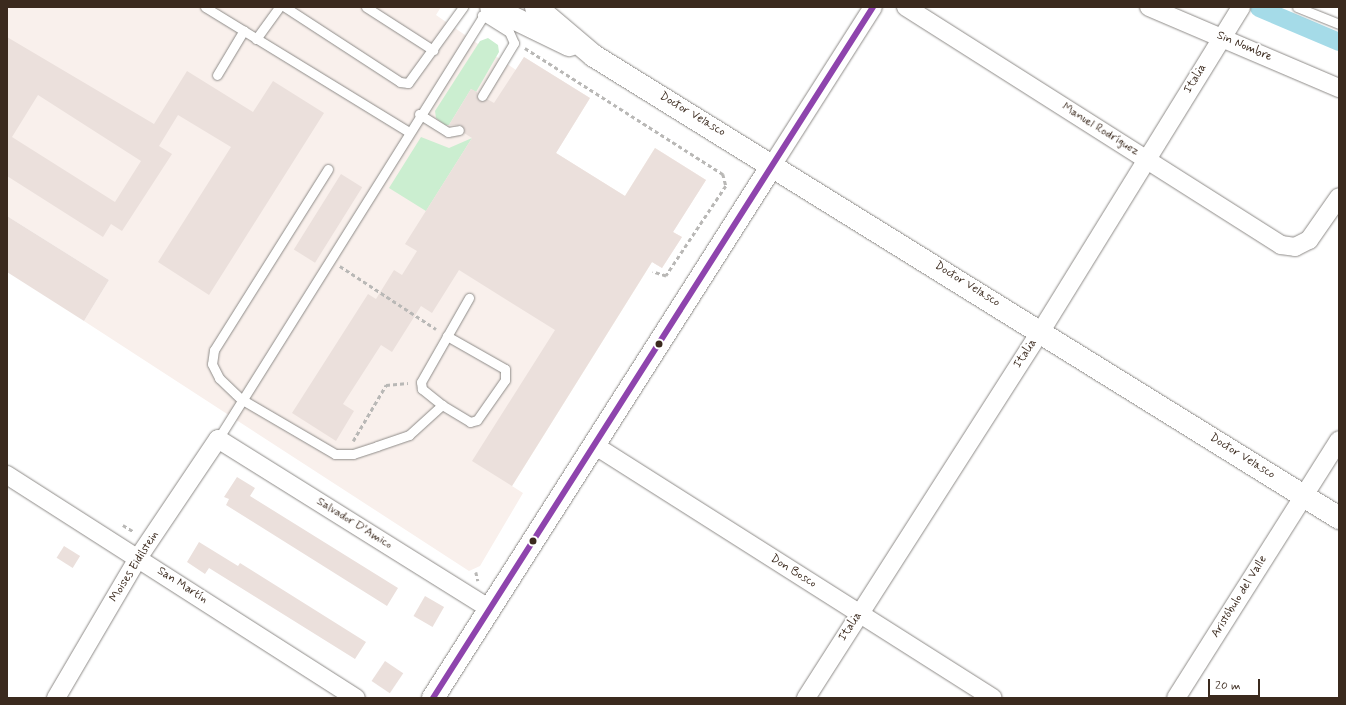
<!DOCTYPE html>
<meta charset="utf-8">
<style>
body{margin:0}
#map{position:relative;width:1346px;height:705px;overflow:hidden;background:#fff;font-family:Mynerve,sans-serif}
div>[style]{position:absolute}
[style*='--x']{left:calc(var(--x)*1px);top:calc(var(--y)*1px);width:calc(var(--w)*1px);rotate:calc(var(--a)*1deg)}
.built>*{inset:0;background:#f9f0ec}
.green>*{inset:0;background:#cbeed0}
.canal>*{height:18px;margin:-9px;padding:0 9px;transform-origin:9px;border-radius:9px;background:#a5dbe8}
.building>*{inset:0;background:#ebe0dc;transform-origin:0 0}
.path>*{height:2.5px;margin-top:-1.25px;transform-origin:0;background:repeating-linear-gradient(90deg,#b9b8b6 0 4px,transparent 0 7px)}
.roads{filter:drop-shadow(0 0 1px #8e8b88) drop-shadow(0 0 1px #8e8b88)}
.lane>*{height:9px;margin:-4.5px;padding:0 4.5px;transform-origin:4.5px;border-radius:4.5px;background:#fff}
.street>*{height:18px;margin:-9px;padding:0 9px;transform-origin:9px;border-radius:9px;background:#fff}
.secondary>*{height:22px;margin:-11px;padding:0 11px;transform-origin:11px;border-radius:11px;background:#fff}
.bus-1>*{height:6px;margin:-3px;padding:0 3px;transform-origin:3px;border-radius:3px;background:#8e44ad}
.dots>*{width:11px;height:11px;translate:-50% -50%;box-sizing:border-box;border:2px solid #fff;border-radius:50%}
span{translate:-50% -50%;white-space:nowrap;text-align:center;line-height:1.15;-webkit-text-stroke:3.5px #fff;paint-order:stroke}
.street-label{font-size:12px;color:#3b2a1e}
.frame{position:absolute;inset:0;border:8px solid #3b2a1e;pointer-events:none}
.scale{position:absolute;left:1208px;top:679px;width:52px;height:18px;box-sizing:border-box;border:2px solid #3b2a1e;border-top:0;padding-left:5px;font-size:12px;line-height:14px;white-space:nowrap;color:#3b2a1e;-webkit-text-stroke:3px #fff;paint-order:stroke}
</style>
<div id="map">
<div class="built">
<div style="clip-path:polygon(7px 7px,441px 7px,436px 15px,516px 70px,524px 57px,590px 98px,556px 153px,625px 196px,655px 148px,706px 180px,673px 232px,682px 237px,662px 268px,652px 262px,512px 486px,523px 493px,480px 566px,469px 571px,84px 321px,109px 280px,7px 216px)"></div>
</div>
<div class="green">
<div style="clip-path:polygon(488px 38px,498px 45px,499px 52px,476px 92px,471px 89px,449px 125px,445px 125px,436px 118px,435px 111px,480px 41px)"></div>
<div style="clip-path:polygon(421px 137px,449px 148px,472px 138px,426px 211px,389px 188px)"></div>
</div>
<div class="canal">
<div style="--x:1259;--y:8;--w:87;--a:23"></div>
</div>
<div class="building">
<div style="clip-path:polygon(evenodd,7px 37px,154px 124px,187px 71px,253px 112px,273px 81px,324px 113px,209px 295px,158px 262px,231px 147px,178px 115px,159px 146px,172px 154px,122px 231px,111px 224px,103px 237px,7px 176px,7px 37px,38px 95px,141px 161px,115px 202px,12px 137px,38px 95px)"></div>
<div style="clip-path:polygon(524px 57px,590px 98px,556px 153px,625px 196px,655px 148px,706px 180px,673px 232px,682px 237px,662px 268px,652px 262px,512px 486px,472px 461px,555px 330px,459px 270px,432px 313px,421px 306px,392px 352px,381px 345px,343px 404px,354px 411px,336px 441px,292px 413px,368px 294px,376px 299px,394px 270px,402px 275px,417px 251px,405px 244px,472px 138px,464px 133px,461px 125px,449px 125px,471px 89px,477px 92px,479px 101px,487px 99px,494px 103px)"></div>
<div style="left:341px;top:174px;width:25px;height:89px;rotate:32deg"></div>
<div style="clip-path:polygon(7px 216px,109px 280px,84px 321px,7px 272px)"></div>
<div style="clip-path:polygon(237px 477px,255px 488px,250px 496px,398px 588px,387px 606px,226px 505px,229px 499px,224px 497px)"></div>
<div style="clip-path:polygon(199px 542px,238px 566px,240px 563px,366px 642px,355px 659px,209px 568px,205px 574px,187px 562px)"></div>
<div style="left:64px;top:546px;width:19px;height:14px;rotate:32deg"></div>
<div style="left:425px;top:596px;width:22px;height:23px;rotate:30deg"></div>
<div style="left:385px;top:661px;width:22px;height:24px;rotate:34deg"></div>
</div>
<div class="path">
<div style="--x:525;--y:48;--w:235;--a:32.5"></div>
<div style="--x:723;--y:174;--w:12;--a:76"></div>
<div style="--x:726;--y:186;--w:108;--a:123.7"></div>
<div style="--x:666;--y:276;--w:14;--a:-163"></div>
<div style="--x:340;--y:266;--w:115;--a:33.3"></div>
<div style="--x:353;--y:441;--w:65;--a:-59.5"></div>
<div style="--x:386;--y:385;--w:22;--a:-5"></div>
<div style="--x:123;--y:525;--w:13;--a:32"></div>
<div style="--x:476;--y:572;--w:9;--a:77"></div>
</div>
<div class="roads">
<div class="lane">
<div style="--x:205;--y:7;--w:239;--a:31.5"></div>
<div style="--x:285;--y:7;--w:137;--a:33.1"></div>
<div style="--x:400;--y:82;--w:8;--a:7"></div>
<div style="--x:408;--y:83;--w:94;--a:-54.1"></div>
<div style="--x:366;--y:7;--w:80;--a:32.7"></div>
<div style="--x:1297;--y:7;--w:45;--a:22"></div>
<div style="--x:256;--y:39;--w:39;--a:-54"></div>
<div style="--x:217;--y:75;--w:52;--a:-59"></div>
<div style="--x:482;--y:96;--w:62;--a:-58.9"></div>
<div style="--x:514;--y:43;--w:12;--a:-114"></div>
<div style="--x:509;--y:32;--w:32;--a:-148"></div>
<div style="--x:419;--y:114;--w:34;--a:32"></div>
<div style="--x:448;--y:132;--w:11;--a:-10"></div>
<div style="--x:328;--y:169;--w:214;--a:122.2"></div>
<div style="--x:214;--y:350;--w:14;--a:98"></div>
<div style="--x:212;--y:364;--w:16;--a:63"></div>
<div style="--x:219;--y:378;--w:30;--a:44"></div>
<div style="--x:241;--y:399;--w:109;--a:30.3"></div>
<div style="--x:335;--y:454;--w:18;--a:0"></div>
<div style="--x:353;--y:454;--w:25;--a:-18"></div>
<div style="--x:377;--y:446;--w:34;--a:-19"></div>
<div style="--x:409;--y:435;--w:45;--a:-42.3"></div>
<div style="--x:442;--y:405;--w:26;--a:-141"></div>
<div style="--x:422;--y:389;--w:7;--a:-98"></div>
<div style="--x:421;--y:382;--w:97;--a:-60.3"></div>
<div style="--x:442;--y:405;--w:33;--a:31"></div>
<div style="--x:470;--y:422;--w:7;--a:-16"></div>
<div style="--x:477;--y:420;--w:49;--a:-55"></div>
<div style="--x:505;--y:380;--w:11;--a:-90"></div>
<div style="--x:505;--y:369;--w:67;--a:-150.4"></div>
<div style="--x:218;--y:439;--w:510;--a:-57.9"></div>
</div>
<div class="street">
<div style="--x:906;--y:7;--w:444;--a:32.4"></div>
<div style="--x:1281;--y:245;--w:14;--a:8"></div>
<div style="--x:1295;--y:247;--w:16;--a:-27"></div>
<div style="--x:1309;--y:240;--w:52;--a:-55.1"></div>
<div style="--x:1149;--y:7;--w:207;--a:23.1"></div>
<div style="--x:773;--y:164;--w:186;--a:-57.5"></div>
<div style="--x:594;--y:445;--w:472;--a:32.4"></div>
<div style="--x:7;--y:475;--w:414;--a:32.6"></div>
<div style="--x:56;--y:698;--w:162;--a:-59.6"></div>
<div style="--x:138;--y:558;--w:143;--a:-56.1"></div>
<div style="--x:218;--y:439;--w:321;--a:32"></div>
<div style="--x:806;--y:698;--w:436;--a:-57.4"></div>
<div style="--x:1041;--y:331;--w:381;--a:-58.3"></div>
<div style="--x:1176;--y:698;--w:305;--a:-57.7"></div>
</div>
<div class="secondary">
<div style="--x:491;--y:7;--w:87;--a:26"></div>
<div style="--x:536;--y:7;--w:76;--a:40.2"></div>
<div style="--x:594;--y:56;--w:877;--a:31.8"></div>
<div style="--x:433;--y:698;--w:633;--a:-57.51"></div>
</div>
</div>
<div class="bus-1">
<div style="--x:433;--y:698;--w:819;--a:-57.51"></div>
</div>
<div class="dots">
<div style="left:659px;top:344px;background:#3b2a1e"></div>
<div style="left:533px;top:541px;background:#3b2a1e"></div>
</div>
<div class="street-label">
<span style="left:1244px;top:47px;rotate:23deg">Sin Nombre</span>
<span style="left:1196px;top:79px;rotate:-59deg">Italia</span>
<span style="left:692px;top:115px;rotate:31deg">Doctor Velasco</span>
<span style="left:1100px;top:130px;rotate:32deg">Manuel Rodríguez</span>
<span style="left:967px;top:285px;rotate:32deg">Doctor Velasco</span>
<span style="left:1026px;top:354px;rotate:-57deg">Italia</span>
<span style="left:1242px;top:457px;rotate:32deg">Doctor Velasco</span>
<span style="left:354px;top:524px;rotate:32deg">Salvador D'Amico</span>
<span style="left:135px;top:567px;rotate:-58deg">Moises Eidilstein</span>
<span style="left:793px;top:572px;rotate:32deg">Don Bosco</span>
<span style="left:182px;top:586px;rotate:33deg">San Martín</span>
<span style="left:1240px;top:597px;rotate:-58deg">Aristóbulo del Valle</span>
<span style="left:851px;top:627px;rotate:-57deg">Italia</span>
</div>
<div class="frame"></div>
<div class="scale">20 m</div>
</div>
